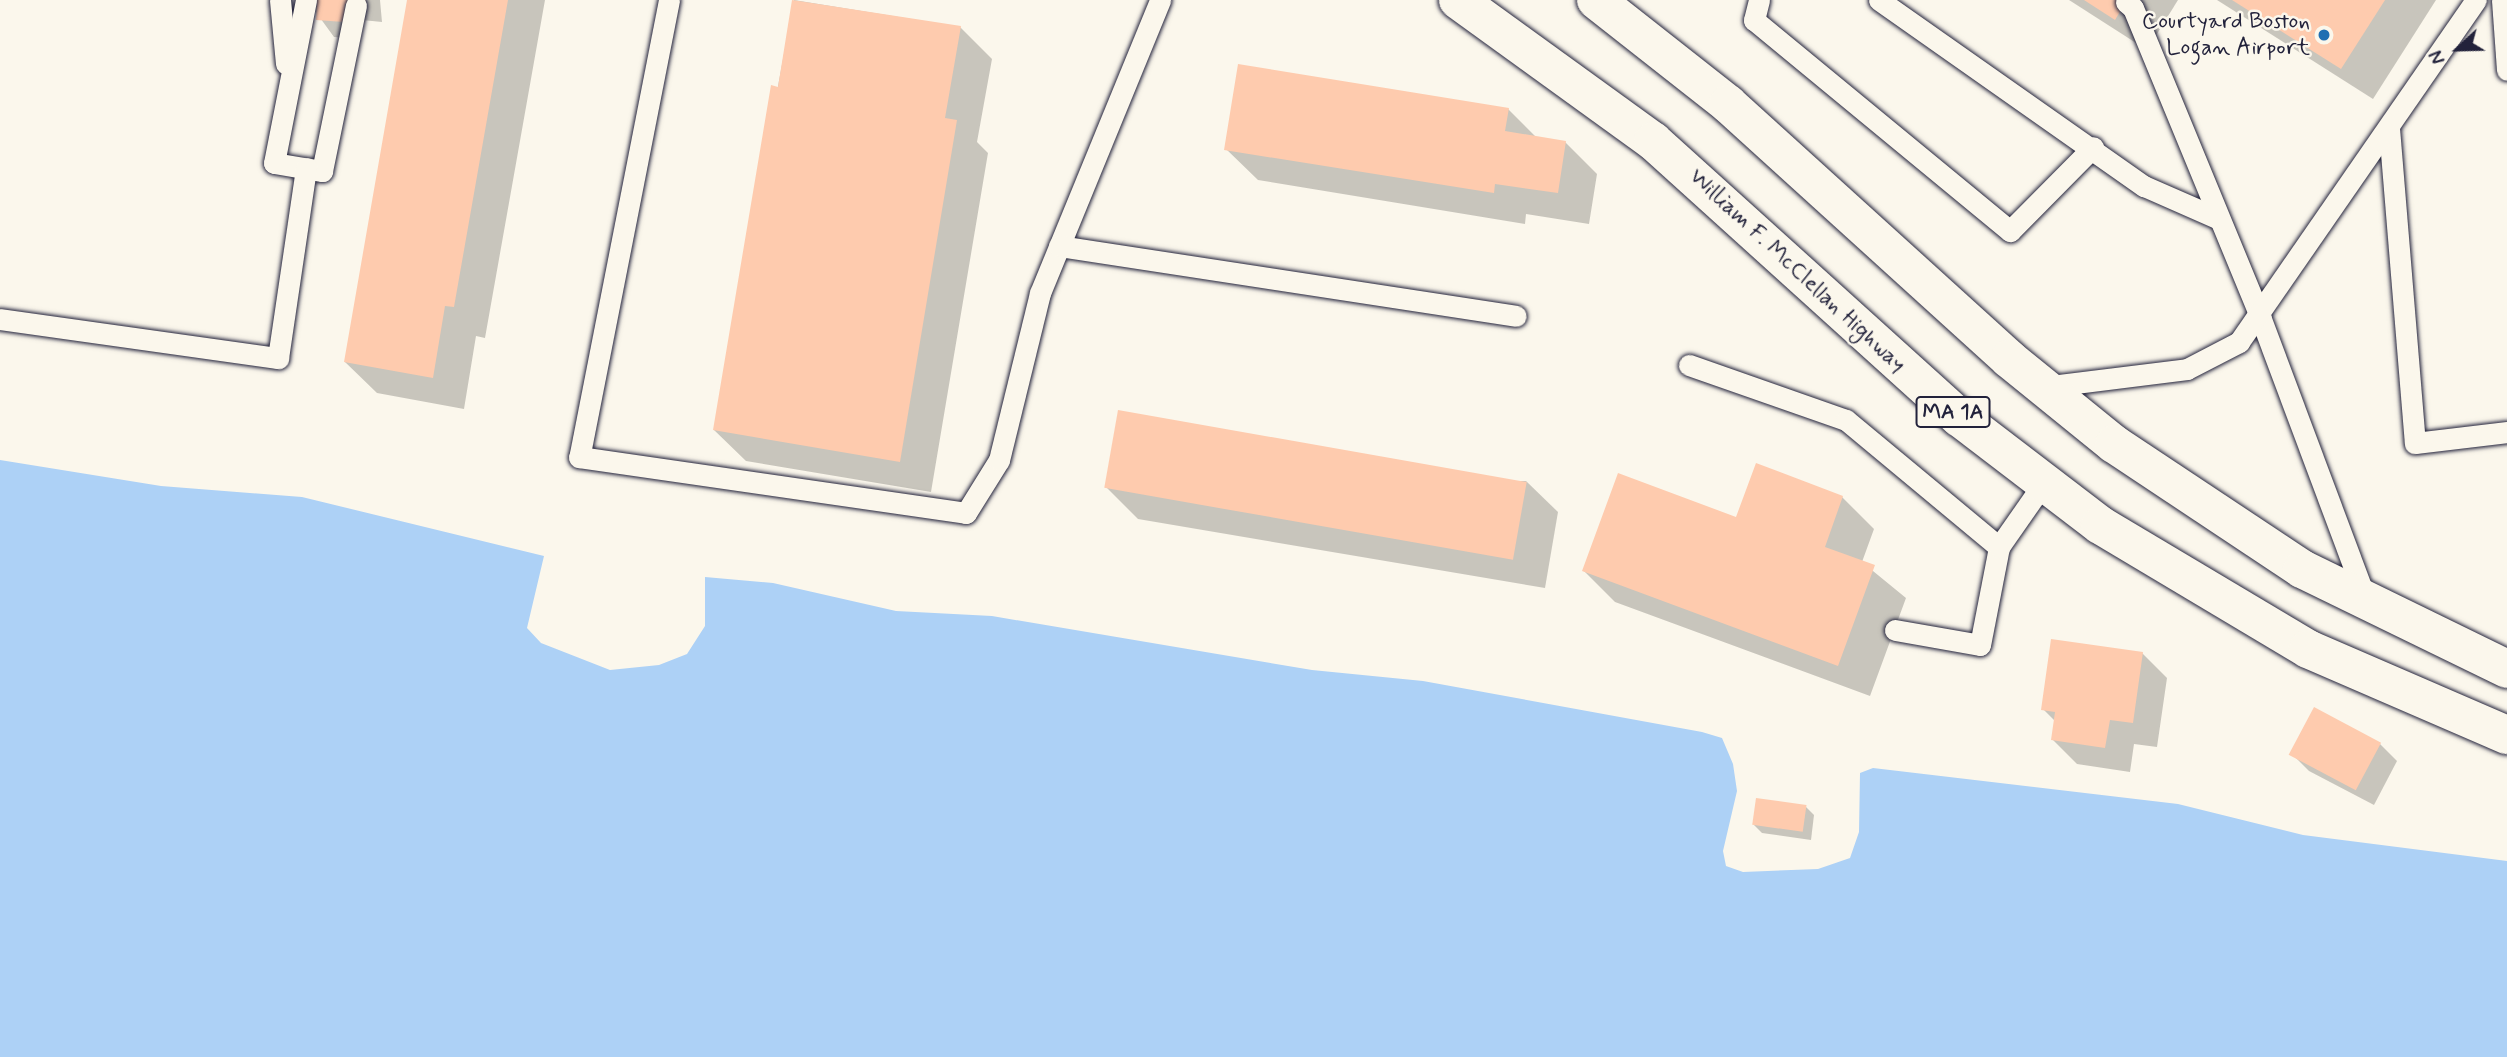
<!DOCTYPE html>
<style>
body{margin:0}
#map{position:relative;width:2507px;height:1057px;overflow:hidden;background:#fbf7ec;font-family:Mynerve,sans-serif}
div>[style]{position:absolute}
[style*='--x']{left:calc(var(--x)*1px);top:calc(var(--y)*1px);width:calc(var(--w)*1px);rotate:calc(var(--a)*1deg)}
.water>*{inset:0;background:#add1f6}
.shadow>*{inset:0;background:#0003}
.building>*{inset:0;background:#fecbae;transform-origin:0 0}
.roads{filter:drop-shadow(0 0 2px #22223b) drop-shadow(0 0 2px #22223b)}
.service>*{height:21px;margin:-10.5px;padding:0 10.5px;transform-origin:10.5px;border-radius:10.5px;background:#fbf7ec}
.trunk>*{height:38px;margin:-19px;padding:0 19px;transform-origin:19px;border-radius:19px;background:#fbf7ec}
.dots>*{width:19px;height:19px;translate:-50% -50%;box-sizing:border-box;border:4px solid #fbf7ec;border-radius:50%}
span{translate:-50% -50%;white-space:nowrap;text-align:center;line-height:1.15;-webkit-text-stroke:5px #fbf7ec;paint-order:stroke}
.shield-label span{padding:2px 5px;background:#fbf7ec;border:2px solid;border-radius:5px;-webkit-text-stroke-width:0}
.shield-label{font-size:21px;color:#22223b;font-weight:700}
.poi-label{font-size:23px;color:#22223b}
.right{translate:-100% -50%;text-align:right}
.street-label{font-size:23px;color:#22223b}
.north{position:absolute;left:2423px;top:14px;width:70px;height:70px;-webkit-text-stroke:5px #fbf7ec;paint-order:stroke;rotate:248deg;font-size:19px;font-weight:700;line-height:28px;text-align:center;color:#22223b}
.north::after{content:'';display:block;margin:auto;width:24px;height:32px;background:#22223b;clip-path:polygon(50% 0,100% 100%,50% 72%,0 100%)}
</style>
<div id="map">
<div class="water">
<div style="clip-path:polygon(0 460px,161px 486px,302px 497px,544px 556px,527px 628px,541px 643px,610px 670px,659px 665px,687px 654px,705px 626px,705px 577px,773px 583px,896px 611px,992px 616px,1312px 670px,1423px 681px,1702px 732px,1722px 738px,1733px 764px,1737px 791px,1723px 851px,1726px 866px,1743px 872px,1818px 869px,1850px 858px,1859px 832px,1860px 773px,1873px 768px,2178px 804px,2303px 835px,2507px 861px,2507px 1057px,0 1057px)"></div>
</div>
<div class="shadow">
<div style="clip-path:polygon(307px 0,380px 0,382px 22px,362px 20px,360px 39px,334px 37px)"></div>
<div style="clip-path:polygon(409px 0,545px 0,485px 338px,476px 336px,464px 409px,377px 393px,345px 362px)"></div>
<div style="clip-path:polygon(794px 0,960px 27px,992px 59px,977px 142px,988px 153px,931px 492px,746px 461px,714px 430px)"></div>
<div style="clip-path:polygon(2069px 0,2178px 0,2147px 50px)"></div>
<div style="clip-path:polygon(2217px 0,2436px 0,2373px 99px)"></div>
<div style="clip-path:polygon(1508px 109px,1536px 137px,1565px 142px,1597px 174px,1589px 224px,1526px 214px,1525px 224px,1258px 180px,1226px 149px)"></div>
<div style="clip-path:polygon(1526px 481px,1558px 512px,1545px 588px,1138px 519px,1106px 487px)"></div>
<div style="clip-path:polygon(1842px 497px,1874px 529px,1862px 562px,1906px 598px,1870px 696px,1615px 602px,1584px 571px,1737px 519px)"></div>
<div style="clip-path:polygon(2142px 653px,2167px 678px,2157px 747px,2134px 744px,2130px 772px,2077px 764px,2053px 740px,2055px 721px,2043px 709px)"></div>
<div style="clip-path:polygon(2380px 744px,2397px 761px,2374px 805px,2309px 771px,2292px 754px)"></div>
<div style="clip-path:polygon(1806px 807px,1814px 815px,1811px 840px,1762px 833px,1754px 825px)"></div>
</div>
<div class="building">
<div style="clip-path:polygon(317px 0,366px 0,366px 6px,345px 4px,344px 22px,316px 20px)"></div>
<div style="clip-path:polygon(407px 0,508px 0,454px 307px,445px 306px,433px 378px,344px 362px)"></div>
<div style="clip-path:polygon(792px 0,961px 26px,945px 118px,957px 120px,900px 462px,713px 430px,771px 85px,778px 87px)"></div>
<div style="clip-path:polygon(2084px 0,2127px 0,2115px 20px)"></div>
<div style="clip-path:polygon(2232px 0,2385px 0,2341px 69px)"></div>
<div style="clip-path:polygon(1238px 64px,1509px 108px,1505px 131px,1566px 141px,1558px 193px,1495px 184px,1494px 193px,1224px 150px)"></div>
<div style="left:1118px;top:410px;width:415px;height:79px;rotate:10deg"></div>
<div style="clip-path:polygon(1756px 463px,1843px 496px,1825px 547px,1875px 565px,1838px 666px,1582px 571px,1618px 473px,1736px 517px)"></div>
<div style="clip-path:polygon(2051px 639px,2143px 652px,2133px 723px,2110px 720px,2105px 748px,2051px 740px,2055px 712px,2041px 710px)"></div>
<div style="left:2314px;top:707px;width:76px;height:54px;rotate:28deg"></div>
<div style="left:1756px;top:798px;width:51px;height:27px;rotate:8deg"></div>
</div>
<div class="roads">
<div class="service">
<div style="--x:280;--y:0;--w:64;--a:84.6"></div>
<div style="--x:306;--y:0;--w:166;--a:101.1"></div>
<div style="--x:274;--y:163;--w:49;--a:9.5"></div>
<div style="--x:322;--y:171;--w:169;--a:-78.4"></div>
<div style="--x:669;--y:0;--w:466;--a:101.1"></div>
<div style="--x:579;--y:457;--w:391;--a:8.2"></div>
<div style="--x:966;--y:513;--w:62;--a:-58.1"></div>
<div style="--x:999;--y:460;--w:172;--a:-76.2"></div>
<div style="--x:1040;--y:293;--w:317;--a:-67.7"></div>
<div style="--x:1759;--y:0;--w:21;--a:104"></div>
<div style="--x:1754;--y:20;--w:332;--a:39.5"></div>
<div style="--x:2010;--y:231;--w:118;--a:-45.3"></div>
<div style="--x:1879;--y:0;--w:324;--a:35.1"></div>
<div style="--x:2144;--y:186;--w:80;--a:23.7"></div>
<div style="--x:2502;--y:0;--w:70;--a:85.9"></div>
<div style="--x:2126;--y:2;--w:9;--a:41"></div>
<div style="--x:2133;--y:8;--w:336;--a:67.6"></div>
<div style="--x:2261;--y:319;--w:300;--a:69.5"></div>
<div style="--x:2389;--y:128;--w:316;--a:85.3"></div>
<div style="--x:2415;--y:443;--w:93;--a:-6.8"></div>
<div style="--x:1059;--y:246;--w:462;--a:8.7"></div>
<div style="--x:0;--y:319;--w:281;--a:8"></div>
<div style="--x:278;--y:358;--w:192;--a:-81.6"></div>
<div style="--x:1689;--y:365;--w:166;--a:19.3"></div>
<div style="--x:1846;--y:420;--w:199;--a:39.7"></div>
<div style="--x:2043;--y:387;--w:145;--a:-7.1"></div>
<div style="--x:2187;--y:369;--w:59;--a:-27.4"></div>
<div style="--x:2239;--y:342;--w:416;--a:-55.3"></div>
<div style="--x:1895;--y:630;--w:86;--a:10"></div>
<div style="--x:1980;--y:645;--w:100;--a:-79"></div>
<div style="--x:1999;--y:547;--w:77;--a:-55.1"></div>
</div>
<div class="trunk">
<div style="--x:1458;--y:0;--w:241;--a:35.9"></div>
<div style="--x:1653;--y:141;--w:413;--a:42.1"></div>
<div style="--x:1960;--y:418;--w:176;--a:37.4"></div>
<div style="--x:2100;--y:525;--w:242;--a:30.8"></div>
<div style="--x:2308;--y:649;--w:217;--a:23.4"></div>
<div style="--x:1596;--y:0;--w:168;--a:38.2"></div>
<div style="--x:1728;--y:104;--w:379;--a:42.2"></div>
<div style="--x:2009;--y:359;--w:135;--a:39"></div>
<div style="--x:2114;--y:444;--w:226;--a:33.6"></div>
<div style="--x:2302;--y:569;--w:228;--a:26"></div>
</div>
</div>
<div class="dots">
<div style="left:2324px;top:35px;background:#1f6fb2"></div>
</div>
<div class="shield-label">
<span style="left:1953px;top:412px">MA 1A</span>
</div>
<div class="poi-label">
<span class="right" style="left:2310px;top:35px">Courtyard Boston<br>Logan Airport</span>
</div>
<div class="street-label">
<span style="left:1797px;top:271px;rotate:43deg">William F. McClellan Highway</span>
</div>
<div class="north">N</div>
</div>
